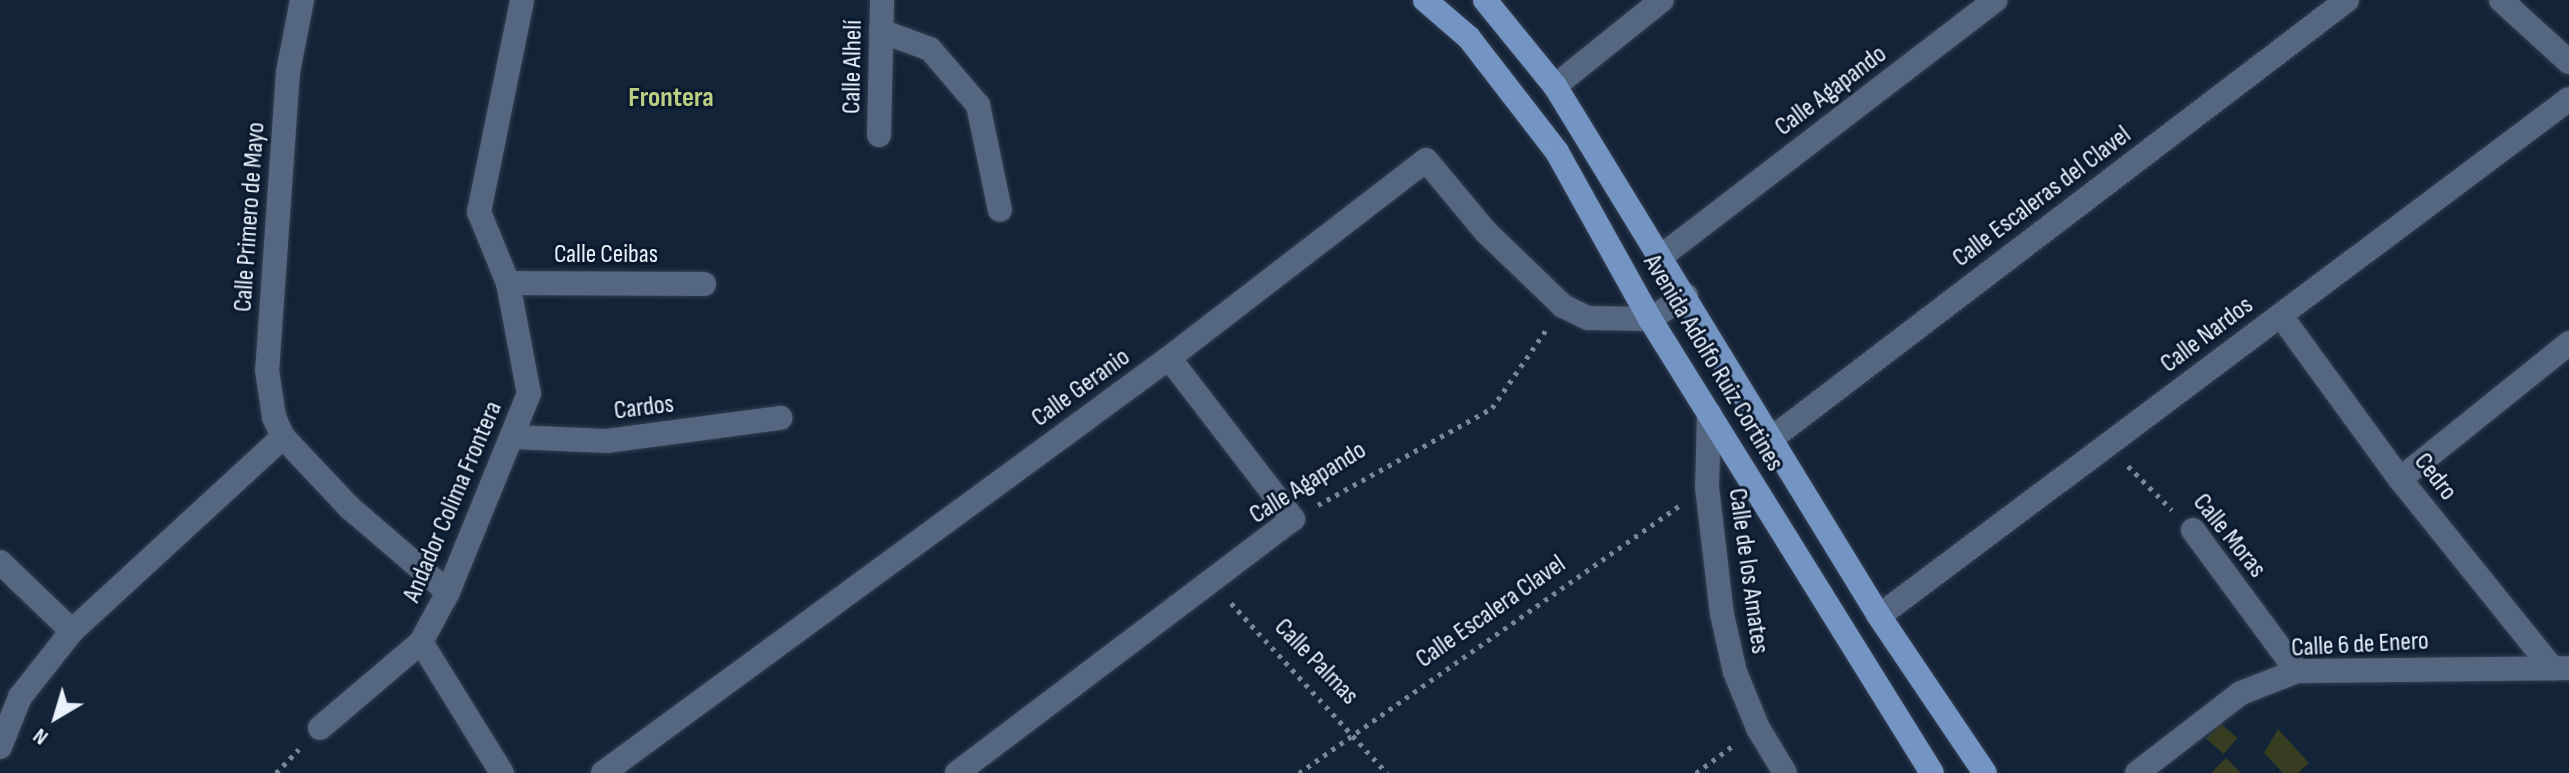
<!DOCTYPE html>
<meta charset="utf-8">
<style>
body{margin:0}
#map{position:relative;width:2569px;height:773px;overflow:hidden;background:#132338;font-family:"Sofia Sans Condensed",sans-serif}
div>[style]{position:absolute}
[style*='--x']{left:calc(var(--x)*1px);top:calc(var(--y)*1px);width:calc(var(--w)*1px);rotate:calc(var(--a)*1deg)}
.building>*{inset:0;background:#373d21;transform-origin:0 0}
.path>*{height:5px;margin-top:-2.5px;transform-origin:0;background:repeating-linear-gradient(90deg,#7b8797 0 4px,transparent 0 10px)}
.roads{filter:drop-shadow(0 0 2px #343e4f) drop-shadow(0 0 2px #343e4f)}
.minor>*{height:24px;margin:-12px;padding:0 12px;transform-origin:12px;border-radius:12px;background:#556780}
.major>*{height:24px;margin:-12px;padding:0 12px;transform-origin:12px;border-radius:12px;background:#7495c3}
span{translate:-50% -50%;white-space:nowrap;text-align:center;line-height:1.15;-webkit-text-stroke:6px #0a192d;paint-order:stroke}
.street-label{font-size:26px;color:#e9f1fd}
.neighbourhood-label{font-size:28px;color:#bcce83;font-weight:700}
.north{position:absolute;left:16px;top:677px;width:80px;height:80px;-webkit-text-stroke:6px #0a192d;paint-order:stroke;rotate:218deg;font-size:22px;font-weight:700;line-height:32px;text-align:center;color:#e9f1fd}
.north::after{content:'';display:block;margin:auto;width:28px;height:36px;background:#e9f1fd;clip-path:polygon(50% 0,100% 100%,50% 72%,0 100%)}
</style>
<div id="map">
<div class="building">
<div style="left:2220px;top:723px;width:23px;height:21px;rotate:41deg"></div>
<div style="clip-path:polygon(2278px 729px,2309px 763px,2298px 773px,2283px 773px,2264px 753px)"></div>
<div style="clip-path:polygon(2226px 758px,2241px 773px,2211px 773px)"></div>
</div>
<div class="path">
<div style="--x:2128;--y:466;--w:62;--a:45"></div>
<div style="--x:1318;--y:505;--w:199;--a:-29.1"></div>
<div style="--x:1492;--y:408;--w:95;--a:-55.3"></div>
<div style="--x:1231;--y:603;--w:231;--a:47.5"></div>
<div style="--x:276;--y:773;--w:33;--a:-46"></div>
<div style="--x:1299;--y:773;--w:466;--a:-35.1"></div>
<div style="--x:1696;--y:773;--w:47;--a:-36.4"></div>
</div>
<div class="roads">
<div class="minor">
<div style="--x:302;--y:0;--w:73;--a:101"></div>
<div style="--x:288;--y:72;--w:299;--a:94"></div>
<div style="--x:267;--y:370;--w:48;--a:81.5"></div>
<div style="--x:274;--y:417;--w:22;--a:66"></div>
<div style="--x:283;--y:437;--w:98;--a:46.7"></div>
<div style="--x:350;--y:508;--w:129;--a:40.6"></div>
<div style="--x:2501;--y:0;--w:92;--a:42.4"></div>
<div style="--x:881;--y:31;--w:52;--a:20.2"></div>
<div style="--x:930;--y:49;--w:74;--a:49.4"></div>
<div style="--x:978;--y:105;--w:107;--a:78.2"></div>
<div style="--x:1555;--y:86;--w:137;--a:-38.8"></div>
<div style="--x:879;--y:135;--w:135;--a:-88.7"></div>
<div style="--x:1663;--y:255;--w:419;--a:-37.5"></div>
<div style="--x:508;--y:283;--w:196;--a:0.3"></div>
<div style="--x:2281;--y:316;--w:202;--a:53.9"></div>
<div style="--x:2400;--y:479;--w:243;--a:51.2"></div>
<div style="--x:1709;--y:413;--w:74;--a:91.5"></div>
<div style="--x:1707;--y:487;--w:128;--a:83.3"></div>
<div style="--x:1722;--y:614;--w:59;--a:77.4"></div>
<div style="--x:1735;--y:672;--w:61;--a:67.7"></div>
<div style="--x:1758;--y:728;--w:52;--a:59"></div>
<div style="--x:513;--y:437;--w:94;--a:2.4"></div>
<div style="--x:607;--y:441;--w:175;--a:-7.6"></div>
<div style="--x:1771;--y:439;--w:724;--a:-37.31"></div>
<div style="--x:2400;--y:479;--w:217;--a:-38.8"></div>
<div style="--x:2193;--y:530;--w:175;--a:53.6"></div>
<div style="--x:0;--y:562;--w:100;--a:43.8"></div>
<div style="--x:1879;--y:616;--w:862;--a:-36.84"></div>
<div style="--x:421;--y:642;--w:154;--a:58.3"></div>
<div style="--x:320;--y:728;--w:133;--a:-40.4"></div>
<div style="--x:421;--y:642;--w:57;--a:-61.6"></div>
<div style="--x:448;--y:592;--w:214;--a:-67.8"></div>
<div style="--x:529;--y:394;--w:113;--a:-100.7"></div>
<div style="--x:508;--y:283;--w:77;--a:-112.2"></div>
<div style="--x:479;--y:212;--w:216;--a:-78.5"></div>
<div style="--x:0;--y:747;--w:54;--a:-68.2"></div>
<div style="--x:20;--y:697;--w:84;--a:-51.8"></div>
<div style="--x:72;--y:631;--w:287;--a:-42.6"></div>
<div style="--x:603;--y:773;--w:702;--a:-36.25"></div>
<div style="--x:1169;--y:358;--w:324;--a:-37.6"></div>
<div style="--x:1426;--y:160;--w:94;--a:50.2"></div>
<div style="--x:1486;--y:232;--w:107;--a:43.9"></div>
<div style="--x:1563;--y:306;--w:28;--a:26"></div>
<div style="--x:1588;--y:318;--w:62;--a:0.9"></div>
<div style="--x:1650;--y:319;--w:43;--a:-32.6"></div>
<div style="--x:957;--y:773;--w:421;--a:-37.1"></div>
<div style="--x:1293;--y:519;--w:203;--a:-127.6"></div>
<div style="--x:2137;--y:773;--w:131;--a:-37.6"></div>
<div style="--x:2241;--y:693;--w:60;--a:-21.4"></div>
<div style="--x:2297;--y:671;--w:272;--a:-0.6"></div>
</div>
<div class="major">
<div style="--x:1425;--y:0;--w:58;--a:40.8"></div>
<div style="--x:1469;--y:38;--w:144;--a:52.3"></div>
<div style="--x:1557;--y:152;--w:191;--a:60.9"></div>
<div style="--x:1650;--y:319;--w:534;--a:58.15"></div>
<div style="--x:1485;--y:0;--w:111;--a:50.9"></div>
<div style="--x:1555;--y:86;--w:621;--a:58.56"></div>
<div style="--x:1879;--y:616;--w:189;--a:56"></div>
</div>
</div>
<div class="street-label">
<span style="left:853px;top:67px;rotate:-89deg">Calle Alhelí</span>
<span style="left:1831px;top:91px;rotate:-37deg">Calle Agapando</span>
<span style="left:2042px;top:197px;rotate:-37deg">Calle Escaleras del Clavel</span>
<span style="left:250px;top:217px;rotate:-86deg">Calle Primero de Mayo</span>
<span style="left:606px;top:255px">Calle Ceibas</span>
<span style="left:2207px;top:335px;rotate:-37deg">Calle Nardos</span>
<span style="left:1713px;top:363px;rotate:59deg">Avenida Adolfo Ruiz Cortines</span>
<span style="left:1081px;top:388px;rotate:-36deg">Calle Geranio</span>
<span style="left:644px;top:408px;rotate:-7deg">Cardos</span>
<span style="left:2435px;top:477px;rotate:52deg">Cedro</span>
<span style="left:1308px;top:483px;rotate:-32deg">Calle Agapando</span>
<span style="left:453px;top:502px;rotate:-67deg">Andador Colima Frontera</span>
<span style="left:2229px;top:536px;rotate:51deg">Calle Moras</span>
<span style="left:1748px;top:571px;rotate:82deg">Calle de los Amates</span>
<span style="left:1491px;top:612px;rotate:-35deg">Calle Escalera Clavel</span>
<span style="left:2360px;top:645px;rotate:-3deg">Calle 6 de Enero</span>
<span style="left:1316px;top:662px;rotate:46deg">Calle Palmas</span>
</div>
<div class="neighbourhood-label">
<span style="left:671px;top:98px">Frontera</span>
</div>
<div class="north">N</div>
</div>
